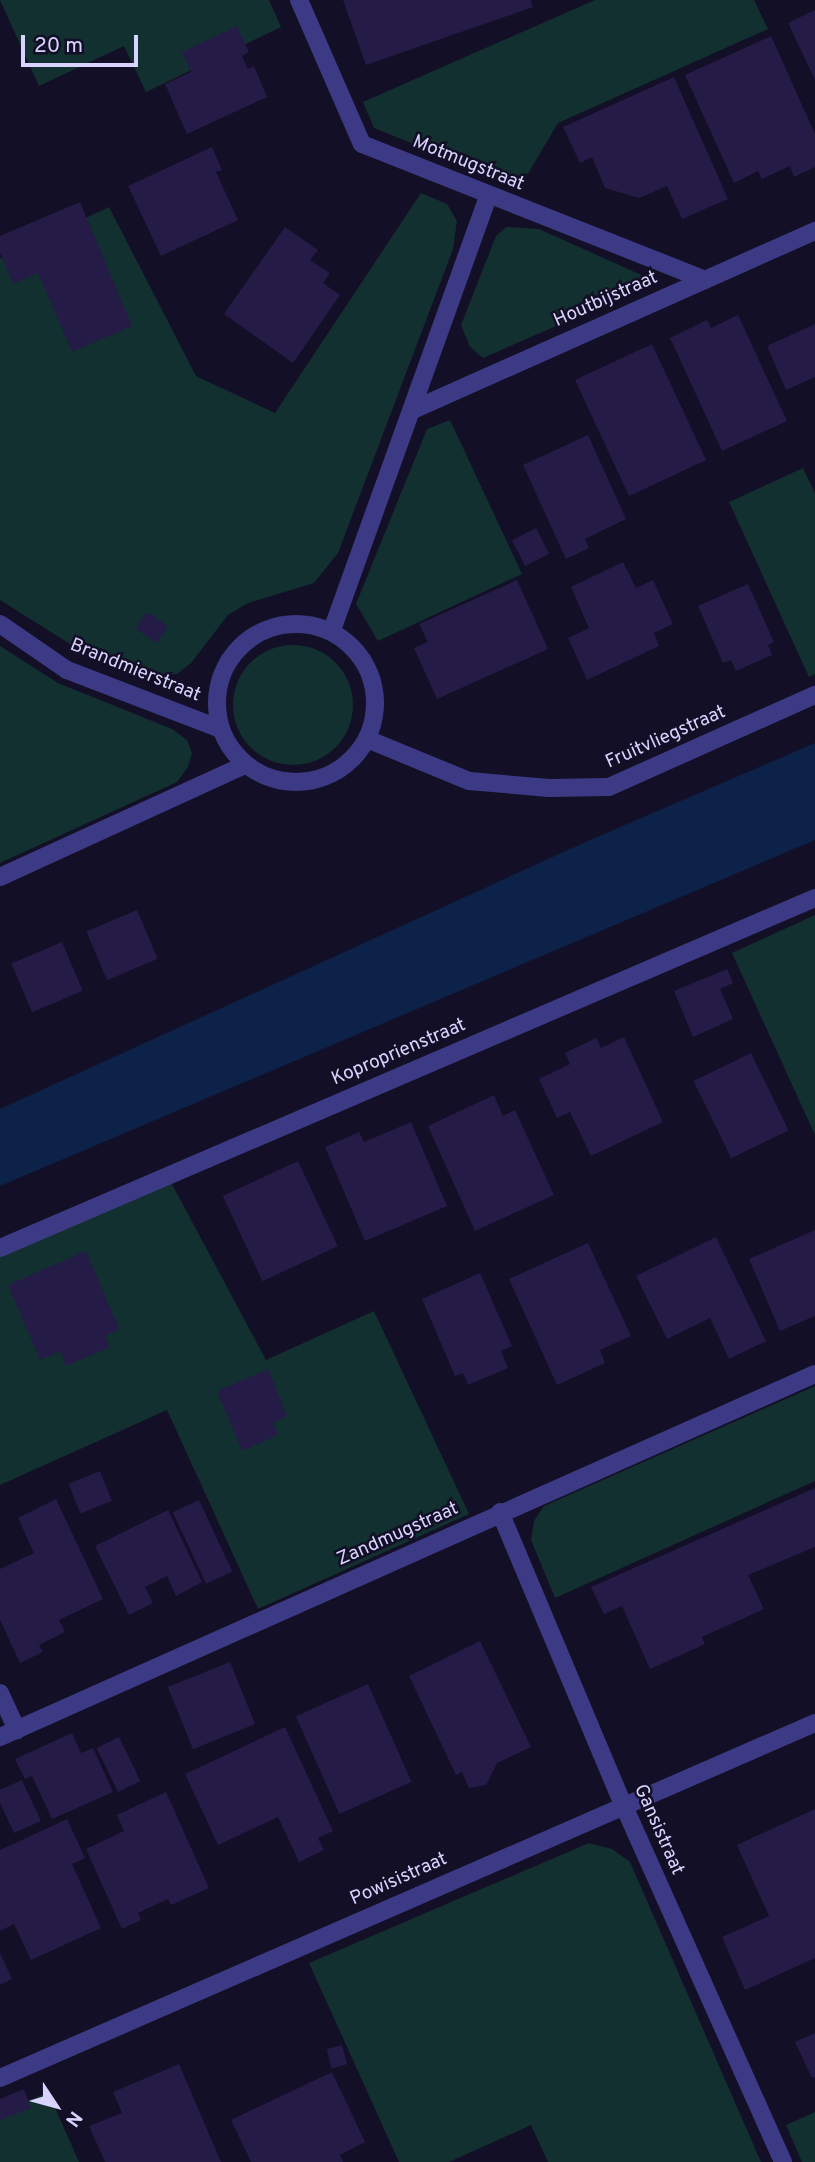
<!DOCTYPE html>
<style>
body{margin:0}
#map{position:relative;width:815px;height:2162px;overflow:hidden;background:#130f26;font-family:Overpass,sans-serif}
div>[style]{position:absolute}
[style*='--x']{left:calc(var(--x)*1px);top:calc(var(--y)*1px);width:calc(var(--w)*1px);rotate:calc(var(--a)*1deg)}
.green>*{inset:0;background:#12302f}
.round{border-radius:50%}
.water>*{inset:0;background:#0c2248}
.building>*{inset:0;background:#241b47;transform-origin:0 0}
.minor>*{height:18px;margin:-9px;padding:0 9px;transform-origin:9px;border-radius:9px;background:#3d3a85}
.minor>.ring{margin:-9px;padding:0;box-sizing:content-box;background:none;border:18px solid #3d3a85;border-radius:50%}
span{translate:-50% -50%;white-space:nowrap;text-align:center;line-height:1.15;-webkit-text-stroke:5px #130f26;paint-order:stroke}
.street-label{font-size:19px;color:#d9d4ff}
.north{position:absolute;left:21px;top:2071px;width:70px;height:70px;-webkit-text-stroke:5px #130f26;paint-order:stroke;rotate:126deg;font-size:19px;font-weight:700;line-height:28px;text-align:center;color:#d9d4ff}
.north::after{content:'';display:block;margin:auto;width:24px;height:32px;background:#d9d4ff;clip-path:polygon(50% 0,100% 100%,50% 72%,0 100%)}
.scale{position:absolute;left:21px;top:35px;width:117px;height:32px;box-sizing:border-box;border:4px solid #d9d4ff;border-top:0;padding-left:9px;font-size:21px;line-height:24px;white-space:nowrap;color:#d9d4ff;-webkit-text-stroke:5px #130f26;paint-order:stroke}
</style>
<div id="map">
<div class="green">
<div style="clip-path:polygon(0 0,269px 0,281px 27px,146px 92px,124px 46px,39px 86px)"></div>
<div style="clip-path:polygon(595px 0,754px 0,768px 29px,558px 123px,520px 187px,374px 128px,363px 102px)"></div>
<div style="clip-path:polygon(421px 193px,447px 204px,457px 221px,453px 249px,338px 553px,314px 583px,248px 603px,228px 615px,191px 663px,177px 674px,163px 676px,143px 675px,78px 649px,0 600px,0 258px,109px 207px,196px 376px,275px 413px)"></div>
<div style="clip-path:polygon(506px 227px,539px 229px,657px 282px,483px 358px,470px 347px,461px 325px,496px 236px)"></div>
<div style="clip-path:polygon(450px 420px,522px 574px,378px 641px,356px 604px,427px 429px)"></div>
<div style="clip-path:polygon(803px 468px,815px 493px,815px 674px,809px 677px,729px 502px)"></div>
<div class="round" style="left:233px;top:645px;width:120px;height:120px"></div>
<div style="clip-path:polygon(0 646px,58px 683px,172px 729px,187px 740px,192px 753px,188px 767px,177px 782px,0 863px)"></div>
<div style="clip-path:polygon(815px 915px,815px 1135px,732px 953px)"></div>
<div style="clip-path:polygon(166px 1173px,266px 1360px,374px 1311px,469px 1514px,258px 1609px,167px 1410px,0 1485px,0 1245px)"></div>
<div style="clip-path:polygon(815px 1386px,815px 1481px,555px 1598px,531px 1540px,534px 1521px,544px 1506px)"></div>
<div style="clip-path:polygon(589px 1843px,612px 1849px,630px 1862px,761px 2162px,548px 2162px,531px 2125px,449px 2162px,399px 2162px,309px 1963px)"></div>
<div style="clip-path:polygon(48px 2092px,79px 2162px,0 2162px,0 2113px)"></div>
<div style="clip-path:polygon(815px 2112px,815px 2162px,802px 2162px,786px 2125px)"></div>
</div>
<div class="water">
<div style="clip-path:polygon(815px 743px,815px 840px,0 1186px,0 1109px,581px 844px)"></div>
</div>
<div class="building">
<div style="clip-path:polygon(343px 0,530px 0,533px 7px,366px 65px)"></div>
<div style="clip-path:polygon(815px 10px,815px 80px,788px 23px)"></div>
<div style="clip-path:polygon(237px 26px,249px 52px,242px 56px,248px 69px,254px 66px,267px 97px,187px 134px,165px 84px,191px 72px,182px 52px)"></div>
<div style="clip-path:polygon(771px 36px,815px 134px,815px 167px,794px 177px,790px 166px,762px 179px,758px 171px,734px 183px,685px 75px)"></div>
<div style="clip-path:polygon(674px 77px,728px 199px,682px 219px,667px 186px,639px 198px,605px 188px,592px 157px,580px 163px,563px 127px)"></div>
<div style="clip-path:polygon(212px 147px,222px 170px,216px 172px,238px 220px,161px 256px,128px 186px)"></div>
<div style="clip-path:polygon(80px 202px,132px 326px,72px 352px,38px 273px,13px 284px,0 253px,0 236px)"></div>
<div style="clip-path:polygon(285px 227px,318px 250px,310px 260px,330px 273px,323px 283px,340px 295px,293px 363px,224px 314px)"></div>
<div style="clip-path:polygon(738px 315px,787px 421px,722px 451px,670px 338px,707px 320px,711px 328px)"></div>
<div style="clip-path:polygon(815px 324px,815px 377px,786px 390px,767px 346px)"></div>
<div style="left:652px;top:344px;width:128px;height:85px;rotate:65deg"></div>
<div style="clip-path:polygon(588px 435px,626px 519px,585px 539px,589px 548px,566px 559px,523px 465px)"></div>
<div style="left:536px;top:528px;width:29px;height:27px;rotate:63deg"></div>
<div style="clip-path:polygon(623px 562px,636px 588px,653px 580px,673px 624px,654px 633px,659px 646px,587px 680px,568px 638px,589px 628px,571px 587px)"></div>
<div style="clip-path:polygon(517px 580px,548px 649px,437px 699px,414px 648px,428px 642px,419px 624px)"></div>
<div style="clip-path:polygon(748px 584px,774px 642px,768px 645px,772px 655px,736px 671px,731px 660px,723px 663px,698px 606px)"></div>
<div style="left:146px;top:612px;width:26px;height:20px;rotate:32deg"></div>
<div style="left:137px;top:910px;width:53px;height:55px;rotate:67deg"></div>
<div style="left:62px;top:942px;width:53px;height:55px;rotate:67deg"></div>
<div style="clip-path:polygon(727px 969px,733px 983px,720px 989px,733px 1019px,693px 1037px,674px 991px)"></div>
<div style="clip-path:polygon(624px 1037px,663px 1122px,591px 1156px,570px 1112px,557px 1118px,539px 1079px,570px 1064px,565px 1053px,596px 1038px,601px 1048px)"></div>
<div style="left:751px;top:1053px;width:86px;height:64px;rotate:64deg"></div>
<div style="clip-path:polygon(494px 1095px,503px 1116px,515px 1110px,554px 1195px,475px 1231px,428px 1126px)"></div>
<div style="clip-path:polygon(411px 1122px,447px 1206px,365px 1241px,325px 1147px,359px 1132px,364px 1142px)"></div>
<div style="left:298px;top:1161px;width:94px;height:83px;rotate:65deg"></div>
<div style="clip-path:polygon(815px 1230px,815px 1316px,780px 1331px,749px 1259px)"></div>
<div style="clip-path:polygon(716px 1237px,766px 1341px,729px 1359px,710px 1318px,667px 1339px,636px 1276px)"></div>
<div style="clip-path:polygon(588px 1243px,631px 1336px,600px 1350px,605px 1363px,557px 1385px,509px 1279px)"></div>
<div style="clip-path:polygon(86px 1251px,119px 1329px,105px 1336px,110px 1347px,66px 1366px,60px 1351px,40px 1360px,8px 1285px)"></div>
<div style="clip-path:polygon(480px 1273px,512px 1346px,501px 1351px,508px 1368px,468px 1385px,463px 1373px,455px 1376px,422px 1299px)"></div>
<div style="clip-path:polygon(268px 1369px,287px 1416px,273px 1423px,278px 1435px,242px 1451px,217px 1391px)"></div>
<div style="left:100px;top:1471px;width:32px;height:34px;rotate:68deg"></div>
<div style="clip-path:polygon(815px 1488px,815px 1547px,748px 1575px,764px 1609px,702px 1637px,705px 1644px,650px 1669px,622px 1606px,604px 1614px,591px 1587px)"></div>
<div style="clip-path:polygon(56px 1499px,103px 1599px,59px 1620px,65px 1632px,39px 1645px,43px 1652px,20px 1663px,0 1620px,0 1569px,34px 1553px,18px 1518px)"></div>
<div style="left:199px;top:1500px;width:79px;height:29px;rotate:65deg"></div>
<div style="clip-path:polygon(168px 1510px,202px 1582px,176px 1596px,167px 1576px,145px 1587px,153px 1603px,129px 1615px,95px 1546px)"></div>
<div style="clip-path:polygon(480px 1641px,531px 1747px,497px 1763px,486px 1785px,469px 1788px,462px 1772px,456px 1775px,409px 1676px)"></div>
<div style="left:230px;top:1662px;width:67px;height:67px;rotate:68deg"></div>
<div style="left:368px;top:1684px;width:107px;height:79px;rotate:66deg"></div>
<div style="clip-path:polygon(285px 1727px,333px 1831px,318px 1838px,324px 1850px,299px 1862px,278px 1817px,218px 1845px,185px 1774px)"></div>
<div style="clip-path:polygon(72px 1733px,81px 1753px,93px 1748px,113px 1792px,52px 1819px,32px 1776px,25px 1779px,15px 1759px)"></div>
<div style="left:119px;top:1737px;width:49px;height:25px;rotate:64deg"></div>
<div style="clip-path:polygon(22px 1780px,41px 1821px,14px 1833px,0 1803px,0 1790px)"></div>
<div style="clip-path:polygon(166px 1792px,209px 1888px,171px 1905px,168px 1899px,138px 1913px,141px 1920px,122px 1929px,86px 1849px,124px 1831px,117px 1815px)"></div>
<div style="clip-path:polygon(815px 1809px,815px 1958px,745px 1990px,722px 1937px,769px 1916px,737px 1845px)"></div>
<div style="clip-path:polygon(67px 1819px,85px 1858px,72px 1864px,101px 1928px,31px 1960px,14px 1924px,0 1931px,0 1850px)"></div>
<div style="clip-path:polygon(0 1953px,12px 1979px,0 1985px)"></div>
<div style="clip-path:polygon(815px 2033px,815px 2077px,812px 2078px,795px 2042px)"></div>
<div style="left:342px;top:2045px;width:20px;height:16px;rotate:75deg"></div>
<div style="clip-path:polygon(179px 2064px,221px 2162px,105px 2162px,89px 2126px,122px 2113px,113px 2092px)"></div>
<div style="clip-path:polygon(332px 2072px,365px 2142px,340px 2155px,343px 2162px,251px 2162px,231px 2120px)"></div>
<div style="clip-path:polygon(24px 2089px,31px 2108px,0 2120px,0 2099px)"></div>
</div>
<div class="minor">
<div style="--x:299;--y:0;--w:157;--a:66.4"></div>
<div style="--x:362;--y:144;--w:369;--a:21.6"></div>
<div style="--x:415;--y:409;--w:438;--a:-24"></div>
<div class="ring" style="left:217px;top:624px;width:140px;height:140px"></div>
<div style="--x:0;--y:624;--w:81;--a:34.5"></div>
<div style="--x:67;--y:670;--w:165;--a:21"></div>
<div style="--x:332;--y:630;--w:462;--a:-70.2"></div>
<div style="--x:367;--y:739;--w:110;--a:22.4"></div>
<div style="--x:469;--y:781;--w:80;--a:5"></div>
<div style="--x:549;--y:788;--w:60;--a:-1"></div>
<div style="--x:609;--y:787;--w:226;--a:-24.1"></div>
<div style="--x:0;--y:877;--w:269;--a:-24.6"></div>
<div style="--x:0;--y:1248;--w:887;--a:-23.24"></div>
<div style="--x:500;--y:1512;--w:317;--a:67.2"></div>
<div style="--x:623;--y:1804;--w:392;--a:65.9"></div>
<div style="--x:0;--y:1693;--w:41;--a:65.3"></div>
<div style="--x:0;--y:1737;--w:892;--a:-24.01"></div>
<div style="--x:0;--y:2078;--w:889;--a:-23.54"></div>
</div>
<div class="street-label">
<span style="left:468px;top:164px;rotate:22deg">Motmugstraat</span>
<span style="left:606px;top:300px;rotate:-24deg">Houtbijstraat</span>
<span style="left:135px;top:671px;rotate:22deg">Brandmierstraat</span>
<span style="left:666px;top:738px;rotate:-24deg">Fruitvliegstraat</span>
<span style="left:399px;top:1053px;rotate:-23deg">Koproprienstraat</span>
<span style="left:398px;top:1535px;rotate:-24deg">Zandmugstraat</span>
<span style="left:658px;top:1830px;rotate:66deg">Gansistraat</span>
<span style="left:399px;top:1880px;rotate:-24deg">Powisistraat</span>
</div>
<div class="north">N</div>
<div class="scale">20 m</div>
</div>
